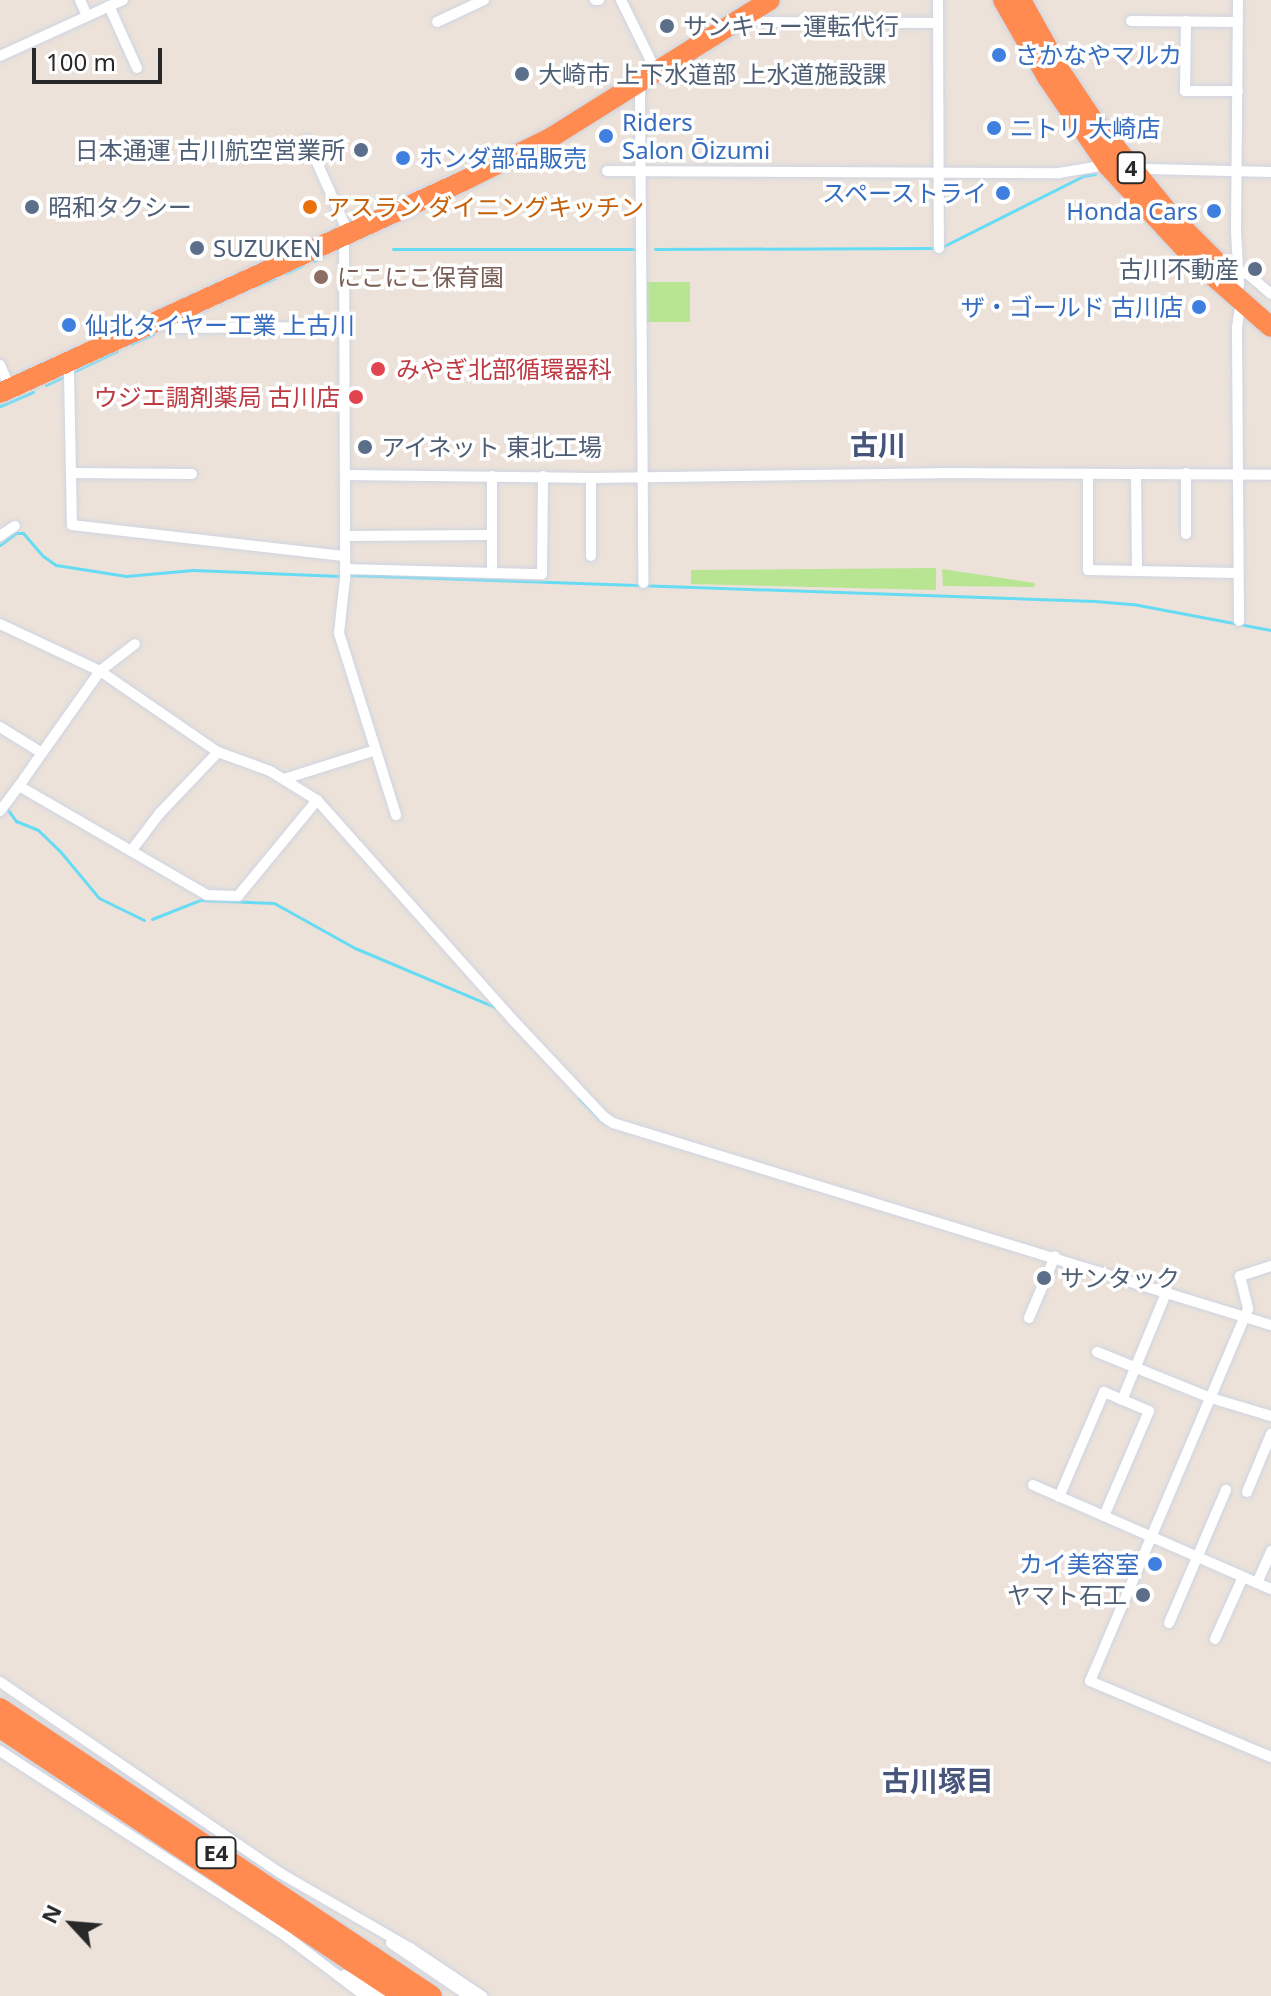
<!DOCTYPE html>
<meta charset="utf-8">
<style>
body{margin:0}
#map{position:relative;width:1271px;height:1996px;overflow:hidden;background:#ece2d9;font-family:"Noto Sans","Noto Sans JP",sans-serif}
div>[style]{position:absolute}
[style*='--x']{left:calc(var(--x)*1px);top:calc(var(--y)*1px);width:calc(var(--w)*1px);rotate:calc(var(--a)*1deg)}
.green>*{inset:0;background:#b7e592;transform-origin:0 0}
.stream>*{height:3px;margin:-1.5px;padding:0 1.5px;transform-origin:1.5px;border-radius:1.5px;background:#66dcf4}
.roads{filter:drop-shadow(0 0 2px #ced4e2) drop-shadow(0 0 2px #ced4e2)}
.street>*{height:10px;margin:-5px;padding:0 5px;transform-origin:5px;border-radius:5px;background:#fff}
.highway>*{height:20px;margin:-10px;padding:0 10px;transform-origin:10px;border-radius:10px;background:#ff8b51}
.dots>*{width:22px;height:22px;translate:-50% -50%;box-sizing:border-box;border:4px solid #fff;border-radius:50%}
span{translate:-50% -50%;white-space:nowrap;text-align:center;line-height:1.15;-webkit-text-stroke:7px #fff;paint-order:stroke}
.shield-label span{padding:2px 6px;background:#fff;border:2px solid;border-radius:6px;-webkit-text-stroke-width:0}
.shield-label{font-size:22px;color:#282828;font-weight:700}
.service-label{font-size:24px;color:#4e5e75}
.left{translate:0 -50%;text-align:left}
.right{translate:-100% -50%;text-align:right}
.shop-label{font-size:24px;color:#366cbe}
.food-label{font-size:24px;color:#c56008}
.education-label{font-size:24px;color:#785e54}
.health-label{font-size:24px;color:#be3a42}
.quarter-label{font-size:28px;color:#47557b;font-weight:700}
.north{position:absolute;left:32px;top:1884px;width:80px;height:80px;-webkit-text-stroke:6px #fff;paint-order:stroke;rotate:296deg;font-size:22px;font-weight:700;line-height:32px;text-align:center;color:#282828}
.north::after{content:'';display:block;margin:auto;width:28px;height:36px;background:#282828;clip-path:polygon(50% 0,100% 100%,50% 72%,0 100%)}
.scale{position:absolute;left:32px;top:48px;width:130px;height:36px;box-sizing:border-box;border:4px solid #282828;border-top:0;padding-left:10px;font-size:24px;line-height:28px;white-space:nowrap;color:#282828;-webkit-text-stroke:6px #fff;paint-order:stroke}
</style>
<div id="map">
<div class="green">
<div style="left:643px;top:282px;width:47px;height:40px"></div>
<div style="clip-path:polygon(936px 568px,936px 590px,691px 584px,691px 570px)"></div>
<div style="clip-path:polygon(942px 569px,1035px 583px,1034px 587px,943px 586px)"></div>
</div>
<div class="stream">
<div style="--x:942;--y:247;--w:158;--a:-26.7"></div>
<div style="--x:1083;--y:176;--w:12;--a:-9"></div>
<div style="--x:393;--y:249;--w:242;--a:0"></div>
<div style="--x:655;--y:249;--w:280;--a:-0.2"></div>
<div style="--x:314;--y:261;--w:9;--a:-27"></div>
<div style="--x:286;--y:273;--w:17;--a:-25"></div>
<div style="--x:259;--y:285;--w:17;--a:-24"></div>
<div style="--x:131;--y:344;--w:24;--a:-24"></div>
<div style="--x:73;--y:372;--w:49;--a:-25.5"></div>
<div style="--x:46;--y:385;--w:21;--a:-25"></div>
<div style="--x:0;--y:406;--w:36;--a:-23"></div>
<div style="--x:0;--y:545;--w:20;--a:-37"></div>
<div style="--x:16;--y:533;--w:7;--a:0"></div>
<div style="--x:23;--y:533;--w:30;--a:49"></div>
<div style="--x:43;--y:556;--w:16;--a:35"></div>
<div style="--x:56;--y:565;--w:71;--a:8.9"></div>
<div style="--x:126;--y:576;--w:67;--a:-5.1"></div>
<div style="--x:193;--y:570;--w:147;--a:2.3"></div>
<div style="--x:348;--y:575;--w:747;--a:1.99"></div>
<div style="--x:1095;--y:601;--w:38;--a:5"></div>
<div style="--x:1133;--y:604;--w:140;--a:10.7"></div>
<div style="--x:8;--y:810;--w:14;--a:54"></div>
<div style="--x:16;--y:821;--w:24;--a:22"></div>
<div style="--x:38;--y:830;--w:29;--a:44"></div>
<div style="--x:59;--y:850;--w:62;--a:50.2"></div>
<div style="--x:99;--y:898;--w:50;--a:26.1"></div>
<div style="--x:152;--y:919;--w:52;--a:-21.6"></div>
<div style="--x:200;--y:900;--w:74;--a:2.3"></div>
<div style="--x:274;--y:903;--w:93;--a:29.1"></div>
<div style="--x:355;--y:948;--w:152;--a:22.9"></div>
<div style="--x:579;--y:1098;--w:33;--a:45"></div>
</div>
<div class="roads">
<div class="street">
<div style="--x:80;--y:0;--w:17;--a:66"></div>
<div style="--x:595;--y:0;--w:4;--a:0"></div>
<div style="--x:621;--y:0;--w:70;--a:63.8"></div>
<div style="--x:938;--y:0;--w:248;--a:89.8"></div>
<div style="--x:1238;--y:0;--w:231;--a:90.5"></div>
<div style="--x:1236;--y:231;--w:54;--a:86.8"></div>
<div style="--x:109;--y:6;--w:68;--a:65.7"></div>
<div style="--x:745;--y:17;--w:20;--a:15"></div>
<div style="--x:764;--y:22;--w:174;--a:0.3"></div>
<div style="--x:1131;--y:21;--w:107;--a:0.5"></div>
<div style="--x:1186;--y:21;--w:70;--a:90.8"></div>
<div style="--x:1185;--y:91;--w:53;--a:0"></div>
<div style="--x:437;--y:22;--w:52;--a:-25.1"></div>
<div style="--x:0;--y:56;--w:135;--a:-24.5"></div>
<div style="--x:634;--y:88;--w:8;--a:40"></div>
<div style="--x:640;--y:93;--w:490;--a:89.6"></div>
<div style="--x:307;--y:140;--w:91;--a:66"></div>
<div style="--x:607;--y:171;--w:452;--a:0.3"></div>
<div style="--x:1059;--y:173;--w:49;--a:-9.5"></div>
<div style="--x:1137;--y:174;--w:12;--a:-24"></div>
<div style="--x:1148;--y:169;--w:123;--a:1.4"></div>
<div style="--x:344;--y:235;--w:344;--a:89.8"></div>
<div style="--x:345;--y:579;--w:54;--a:96.3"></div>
<div style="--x:339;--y:633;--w:191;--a:72.6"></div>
<div style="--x:1238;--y:271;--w:10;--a:17"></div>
<div style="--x:1248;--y:274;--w:30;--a:41"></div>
<div style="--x:164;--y:318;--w:12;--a:55"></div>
<div style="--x:171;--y:328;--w:174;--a:-0.3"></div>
<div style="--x:65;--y:364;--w:8;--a:60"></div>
<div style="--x:69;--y:371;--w:154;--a:88.9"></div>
<div style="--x:72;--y:525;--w:275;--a:6.5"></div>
<div style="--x:0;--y:365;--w:15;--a:67"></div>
<div style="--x:71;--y:473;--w:121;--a:0.5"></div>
<div style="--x:1186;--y:473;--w:61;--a:90"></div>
<div style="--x:345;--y:475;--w:246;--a:0.7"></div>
<div style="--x:591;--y:478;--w:348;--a:-0.8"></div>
<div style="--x:939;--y:473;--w:332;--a:0.3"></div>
<div style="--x:1088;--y:475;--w:95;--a:90"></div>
<div style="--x:1088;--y:570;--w:49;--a:1.2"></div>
<div style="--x:1137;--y:571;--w:97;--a:-90.6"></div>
<div style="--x:492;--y:476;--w:97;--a:90"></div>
<div style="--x:591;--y:478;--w:78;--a:90"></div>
<div style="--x:0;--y:536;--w:18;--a:-34"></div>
<div style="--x:345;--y:536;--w:147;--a:-0.4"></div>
<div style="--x:345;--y:569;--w:197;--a:1.5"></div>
<div style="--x:542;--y:574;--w:98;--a:-89.4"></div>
<div style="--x:1137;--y:571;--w:99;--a:1.2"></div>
<div style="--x:1239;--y:621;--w:294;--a:-90.4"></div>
<div style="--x:1237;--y:327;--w:24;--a:-81"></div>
<div style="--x:0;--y:624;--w:110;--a:25.2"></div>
<div style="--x:100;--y:671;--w:143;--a:34.5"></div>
<div style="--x:218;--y:752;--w:55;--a:20.1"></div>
<div style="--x:270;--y:771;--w:55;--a:31.7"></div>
<div style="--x:317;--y:800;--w:293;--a:48.3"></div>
<div style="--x:512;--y:1019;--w:134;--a:46.8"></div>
<div style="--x:604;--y:1117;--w:11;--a:34"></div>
<div style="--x:613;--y:1123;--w:688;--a:17.07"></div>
<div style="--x:0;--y:727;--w:49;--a:31.8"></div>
<div style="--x:42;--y:753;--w:40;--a:124.9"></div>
<div style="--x:19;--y:786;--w:217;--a:30.1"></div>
<div style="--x:207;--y:895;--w:31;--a:2"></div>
<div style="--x:238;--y:896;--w:124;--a:-50.5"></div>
<div style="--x:42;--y:753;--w:100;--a:-54.7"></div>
<div style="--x:100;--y:671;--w:44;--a:-37.6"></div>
<div style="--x:284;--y:779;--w:96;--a:-17.5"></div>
<div style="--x:0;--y:811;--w:31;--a:-53"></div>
<div style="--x:131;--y:851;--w:48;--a:-52.7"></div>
<div style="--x:160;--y:813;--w:84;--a:-46.4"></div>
<div style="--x:1271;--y:1266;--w:33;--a:162"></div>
<div style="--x:1240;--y:1276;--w:34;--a:76"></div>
<div style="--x:1248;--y:1309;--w:404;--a:113"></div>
<div style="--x:1090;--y:1681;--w:196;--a:22.8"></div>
<div style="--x:1029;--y:1318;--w:67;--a:-67.2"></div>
<div style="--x:1097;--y:1352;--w:123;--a:22"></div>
<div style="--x:1211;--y:1398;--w:63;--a:16.7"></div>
<div style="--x:1122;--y:1400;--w:118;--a:-67.6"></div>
<div style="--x:1033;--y:1485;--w:260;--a:23.6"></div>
<div style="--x:1247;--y:1492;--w:63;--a:-67.5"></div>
<div style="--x:1059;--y:1497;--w:114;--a:-66.8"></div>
<div style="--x:1104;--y:1392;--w:49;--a:22.9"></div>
<div style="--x:1149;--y:1411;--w:114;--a:113.2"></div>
<div style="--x:1257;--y:1583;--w:35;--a:-66"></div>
<div style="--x:1169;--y:1623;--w:145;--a:-66.8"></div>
<div style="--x:1215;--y:1639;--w:68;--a:-65.7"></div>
<div style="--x:0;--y:1682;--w:339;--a:34.3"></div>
<div style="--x:280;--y:1873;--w:150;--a:30"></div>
<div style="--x:410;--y:1948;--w:87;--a:33.7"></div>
<div style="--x:0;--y:1751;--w:342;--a:32.9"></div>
<div style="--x:287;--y:1937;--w:98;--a:37.1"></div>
<div style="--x:391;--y:1943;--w:94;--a:34.2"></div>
<div style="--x:344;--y:1975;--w:42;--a:30.3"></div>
</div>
<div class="highway">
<div style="--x:1003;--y:0;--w:89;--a:60.3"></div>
<div style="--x:1047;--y:77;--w:107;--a:55.7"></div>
<div style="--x:1107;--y:165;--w:132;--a:47.1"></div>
<div style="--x:1197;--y:262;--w:98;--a:41.3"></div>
<div style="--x:1021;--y:0;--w:82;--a:60.9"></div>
<div style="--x:1061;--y:72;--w:54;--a:56.3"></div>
<div style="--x:1091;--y:117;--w:132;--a:50.9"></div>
<div style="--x:1174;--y:219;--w:76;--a:45"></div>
<div style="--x:0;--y:393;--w:507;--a:-24.59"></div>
<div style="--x:461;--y:182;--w:102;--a:-26.3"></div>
<div style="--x:552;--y:137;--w:257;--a:-32.1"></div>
<div style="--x:0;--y:1708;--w:519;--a:33.69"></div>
<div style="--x:0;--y:1728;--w:485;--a:33.6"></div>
</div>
</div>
<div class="dots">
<div style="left:667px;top:26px;background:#5c6f8a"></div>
<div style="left:999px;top:55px;background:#3f7fe0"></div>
<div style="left:522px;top:74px;background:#5c6f8a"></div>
<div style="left:994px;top:128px;background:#3f7fe0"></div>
<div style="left:606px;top:136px;background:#3f7fe0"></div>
<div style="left:361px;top:150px;background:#5c6f8a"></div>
<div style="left:403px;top:158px;background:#3f7fe0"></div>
<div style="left:1003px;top:193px;background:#3f7fe0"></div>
<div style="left:32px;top:207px;background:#5c6f8a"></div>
<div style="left:310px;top:207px;background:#e8710a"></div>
<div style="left:1214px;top:211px;background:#3f7fe0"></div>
<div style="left:197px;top:248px;background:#5c6f8a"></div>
<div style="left:1255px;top:269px;background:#5c6f8a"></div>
<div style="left:321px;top:277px;background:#8d6e63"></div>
<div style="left:1199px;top:307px;background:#3f7fe0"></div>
<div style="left:69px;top:325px;background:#3f7fe0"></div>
<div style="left:378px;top:369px;background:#e0444e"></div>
<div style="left:356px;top:397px;background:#e0444e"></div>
<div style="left:365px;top:447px;background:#5c6f8a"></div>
<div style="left:1044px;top:1278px;background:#5c6f8a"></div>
<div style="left:1155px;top:1564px;background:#3f7fe0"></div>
<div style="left:1143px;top:1595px;background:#5c6f8a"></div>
</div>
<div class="shield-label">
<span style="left:1131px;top:168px">4</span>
<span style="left:216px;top:1853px">E4</span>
</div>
<div class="service-label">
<span class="left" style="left:683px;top:26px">サンキュー運転代行</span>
<span class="left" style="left:538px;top:74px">大崎市 上下水道部 上水道施設課</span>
<span class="right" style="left:345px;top:150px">日本通運 古川航空営業所</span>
<span class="left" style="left:48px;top:207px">昭和タクシー</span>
<span class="left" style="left:213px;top:248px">SUZUKEN</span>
<span class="right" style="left:1239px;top:269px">古川不動産</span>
<span class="left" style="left:381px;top:447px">アイネット 東北工場</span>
<span class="left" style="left:1060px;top:1278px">サンタック</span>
<span class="right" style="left:1127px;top:1595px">ヤマト石工</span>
</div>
<div class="shop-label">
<span class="left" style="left:1015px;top:55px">さかなやマルカ</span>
<span class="left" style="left:622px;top:136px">Riders<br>Salon Ōizumi</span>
<span class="left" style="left:1010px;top:128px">ニトリ 大崎店</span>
<span class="left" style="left:419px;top:158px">ホンダ部品販売</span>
<span class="right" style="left:987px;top:193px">スペーストライ</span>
<span class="right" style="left:1198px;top:211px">Honda Cars</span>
<span class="right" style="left:1183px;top:307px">ザ・ゴールド 古川店</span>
<span class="left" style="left:85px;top:325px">仙北タイヤー工業 上古川</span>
<span class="right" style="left:1139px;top:1564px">カイ美容室</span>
</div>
<div class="food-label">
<span class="left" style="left:326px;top:207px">アスラン ダイニングキッチン</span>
</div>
<div class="education-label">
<span class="left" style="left:337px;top:277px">にこにこ保育園</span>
</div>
<div class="health-label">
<span class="left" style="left:396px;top:369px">みやぎ北部循環器科</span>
<span class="right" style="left:340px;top:397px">ウジエ調剤薬局 古川店</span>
</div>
<div class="quarter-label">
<span style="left:878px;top:444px">古川</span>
<span style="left:938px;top:1780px">古川塚目</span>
</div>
<div class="north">N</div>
<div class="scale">100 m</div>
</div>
